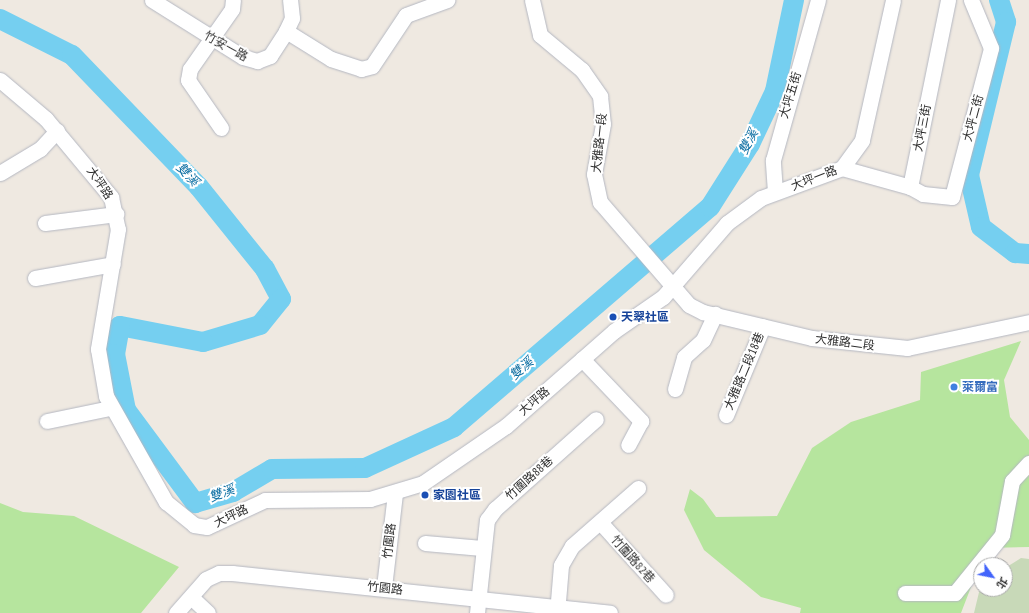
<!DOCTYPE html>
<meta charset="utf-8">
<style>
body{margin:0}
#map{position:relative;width:1029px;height:613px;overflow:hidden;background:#efe9e1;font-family:"PT Sans Narrow","Noto Sans TC",sans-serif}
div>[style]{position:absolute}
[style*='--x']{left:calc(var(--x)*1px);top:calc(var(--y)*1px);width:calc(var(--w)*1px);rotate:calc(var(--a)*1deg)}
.green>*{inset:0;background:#b6e59e}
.cemetery>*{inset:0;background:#c8d9b8}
.river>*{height:20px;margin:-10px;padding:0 10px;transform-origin:10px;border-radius:10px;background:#75cff0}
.roads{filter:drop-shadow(0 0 1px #b4b7c1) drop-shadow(0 0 1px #b4b7c1)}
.minor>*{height:15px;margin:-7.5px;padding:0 7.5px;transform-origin:7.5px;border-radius:7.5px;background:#fff}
.dots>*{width:11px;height:11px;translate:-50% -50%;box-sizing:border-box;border:2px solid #fff;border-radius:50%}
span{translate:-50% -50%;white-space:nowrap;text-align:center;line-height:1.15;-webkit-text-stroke:4px #fff;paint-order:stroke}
.street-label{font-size:12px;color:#2e2e2e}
.transit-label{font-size:12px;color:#164399;font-weight:700}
.left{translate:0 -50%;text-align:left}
.shop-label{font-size:12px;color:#366cbe;font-weight:700}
.water-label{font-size:13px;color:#0d6fa3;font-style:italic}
.north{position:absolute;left:973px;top:557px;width:40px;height:40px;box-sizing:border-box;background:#fff;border:1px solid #ababab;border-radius:50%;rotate:123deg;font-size:11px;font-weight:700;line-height:16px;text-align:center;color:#2e2e2e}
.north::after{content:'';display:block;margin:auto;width:14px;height:18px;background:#4264fb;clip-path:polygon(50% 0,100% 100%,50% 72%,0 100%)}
</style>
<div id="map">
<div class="green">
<div style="clip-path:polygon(1021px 341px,1004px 380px,1010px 417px,1029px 440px,1029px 547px,986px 548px,961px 613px,800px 613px,801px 608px,761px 597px,704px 550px,684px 510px,690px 489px,703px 499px,716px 517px,777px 516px,812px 448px,851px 422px,920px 400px,921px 372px)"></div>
<div style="clip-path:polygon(0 503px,23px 512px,74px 516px,179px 567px,141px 613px,0 613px)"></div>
</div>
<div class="cemetery">
<div style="clip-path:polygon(1021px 558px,1029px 559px,1029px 613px,974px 613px,981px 584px,981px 589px,1005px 589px,1005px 568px)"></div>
</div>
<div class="river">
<div style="--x:999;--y:0;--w:23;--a:72"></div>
<div style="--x:1006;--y:22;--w:157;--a:103.6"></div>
<div style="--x:969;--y:175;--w:53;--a:77"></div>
<div style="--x:981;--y:227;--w:43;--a:37.4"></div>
<div style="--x:1015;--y:253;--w:14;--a:4"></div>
<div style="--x:0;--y:19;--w:80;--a:26.6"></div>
<div style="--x:72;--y:55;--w:183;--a:46.1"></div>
<div style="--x:199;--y:187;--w:105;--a:51.2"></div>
<div style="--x:265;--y:269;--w:34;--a:62"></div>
<div style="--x:281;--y:299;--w:33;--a:129"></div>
<div style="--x:260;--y:325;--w:59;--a:163.4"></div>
<div style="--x:203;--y:342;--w:85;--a:-169.1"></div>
<div style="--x:120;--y:326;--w:28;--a:100"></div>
<div style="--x:115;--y:354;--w:57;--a:78.9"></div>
<div style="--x:126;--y:410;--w:116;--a:53.4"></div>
<div style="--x:195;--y:503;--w:40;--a:-16"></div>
<div style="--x:233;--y:492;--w:45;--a:-30.5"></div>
<div style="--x:272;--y:469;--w:93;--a:-0.6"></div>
<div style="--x:365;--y:468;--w:98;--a:-24.7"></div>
<div style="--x:454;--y:427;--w:338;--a:-40.7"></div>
<div style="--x:710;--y:207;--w:75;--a:-57.6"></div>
<div style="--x:750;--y:144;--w:59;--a:-64.7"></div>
<div style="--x:775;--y:91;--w:93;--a:-78.2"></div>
</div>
<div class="roads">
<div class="minor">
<div style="--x:152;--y:0;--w:107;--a:32.1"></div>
<div style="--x:243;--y:57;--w:15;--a:16"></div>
<div style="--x:257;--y:61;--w:14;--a:-21"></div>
<div style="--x:270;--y:56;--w:30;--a:-57"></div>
<div style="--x:286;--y:31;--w:14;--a:-65"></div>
<div style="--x:292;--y:18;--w:18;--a:-96"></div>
<div style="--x:532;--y:0;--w:36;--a:77"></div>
<div style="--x:540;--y:35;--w:55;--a:39.8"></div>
<div style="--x:582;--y:70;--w:32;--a:55"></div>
<div style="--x:600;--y:96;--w:28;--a:84"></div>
<div style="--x:603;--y:124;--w:51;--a:100.2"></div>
<div style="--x:594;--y:174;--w:29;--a:78"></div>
<div style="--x:600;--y:202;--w:136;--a:49.2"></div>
<div style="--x:689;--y:305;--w:16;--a:27"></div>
<div style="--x:703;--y:312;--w:112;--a:13.4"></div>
<div style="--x:812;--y:338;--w:96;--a:6"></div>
<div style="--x:907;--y:348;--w:125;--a:-12"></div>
<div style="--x:286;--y:31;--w:53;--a:31.9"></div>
<div style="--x:331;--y:59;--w:32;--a:18"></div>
<div style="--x:361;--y:69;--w:11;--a:-15"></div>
<div style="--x:372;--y:66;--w:61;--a:-56.3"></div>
<div style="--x:406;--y:15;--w:44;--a:-20.1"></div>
<div style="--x:0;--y:80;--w:60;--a:40.3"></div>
<div style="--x:46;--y:119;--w:102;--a:50.2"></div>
<div style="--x:111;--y:197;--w:33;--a:78"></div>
<div style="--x:118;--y:229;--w:122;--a:99.5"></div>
<div style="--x:98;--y:349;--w:48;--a:80.3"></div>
<div style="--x:106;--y:396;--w:122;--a:60.5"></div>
<div style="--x:166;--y:502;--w:36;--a:39"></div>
<div style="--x:194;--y:525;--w:13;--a:9"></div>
<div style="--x:207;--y:527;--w:64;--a:-25"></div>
<div style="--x:265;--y:500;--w:105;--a:-0.5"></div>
<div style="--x:370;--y:499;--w:55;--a:-16.8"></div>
<div style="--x:423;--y:483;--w:101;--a:-34.5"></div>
<div style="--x:506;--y:426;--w:144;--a:-41.3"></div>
<div style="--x:614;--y:331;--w:60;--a:-34.8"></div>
<div style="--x:663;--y:297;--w:98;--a:-49.1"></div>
<div style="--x:727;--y:223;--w:42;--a:-36.3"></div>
<div style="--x:761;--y:198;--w:86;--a:-20.3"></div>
<div style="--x:842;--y:168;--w:34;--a:-54"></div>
<div style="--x:862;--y:140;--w:143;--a:-77.5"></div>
<div style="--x:221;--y:128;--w:58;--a:-124.5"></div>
<div style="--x:188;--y:80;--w:11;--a:-80"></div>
<div style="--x:190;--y:69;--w:73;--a:-55"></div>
<div style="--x:232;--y:9;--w:9;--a:-84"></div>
<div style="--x:842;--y:168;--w:71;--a:15.6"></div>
<div style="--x:910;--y:187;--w:191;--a:-78.5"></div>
<div style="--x:0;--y:173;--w:47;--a:-31"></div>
<div style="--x:40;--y:149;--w:25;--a:-47"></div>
<div style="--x:910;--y:187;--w:15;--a:28"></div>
<div style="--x:923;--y:194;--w:29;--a:6"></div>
<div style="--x:952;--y:197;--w:154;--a:-75.3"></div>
<div style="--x:991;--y:48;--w:52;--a:-112.6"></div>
<div style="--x:775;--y:192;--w:32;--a:-94"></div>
<div style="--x:773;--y:160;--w:166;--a:-74.3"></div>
<div style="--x:45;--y:223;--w:72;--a:-7.2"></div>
<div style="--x:35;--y:278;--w:79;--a:-10.2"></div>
<div style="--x:582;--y:359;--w:86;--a:46.4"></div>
<div style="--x:641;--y:421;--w:27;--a:118"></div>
<div style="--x:675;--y:389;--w:33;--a:-74"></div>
<div style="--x:684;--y:357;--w:25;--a:-42"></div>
<div style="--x:703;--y:340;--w:29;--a:-65"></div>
<div style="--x:726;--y:415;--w:96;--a:-67.4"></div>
<div style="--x:47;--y:421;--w:64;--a:-11.7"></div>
<div style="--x:600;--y:522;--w:98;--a:47.9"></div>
<div style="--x:425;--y:543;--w:57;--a:5"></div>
<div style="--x:384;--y:587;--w:94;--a:-83.3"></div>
<div style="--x:905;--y:593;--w:50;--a:0"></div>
<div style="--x:955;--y:593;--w:75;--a:-51"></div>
<div style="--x:1002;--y:535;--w:55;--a:-79.5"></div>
<div style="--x:1012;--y:481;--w:25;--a:-47"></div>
<div style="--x:191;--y:597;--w:23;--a:43"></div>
<div style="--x:176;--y:613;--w:45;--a:-48.6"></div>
<div style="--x:206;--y:579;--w:14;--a:-25"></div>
<div style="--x:219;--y:573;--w:13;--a:0"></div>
<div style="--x:232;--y:573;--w:380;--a:6"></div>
<div style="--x:477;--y:613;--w:94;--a:-83.9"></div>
<div style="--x:487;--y:520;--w:14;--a:-54"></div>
<div style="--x:495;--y:509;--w:135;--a:-41.7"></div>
<div style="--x:557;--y:613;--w:48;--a:-85.2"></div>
<div style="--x:561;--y:565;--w:22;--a:-60"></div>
<div style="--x:572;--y:546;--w:88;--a:-41.3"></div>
</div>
</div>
<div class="dots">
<div style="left:613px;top:317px;background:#1a4fb4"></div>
<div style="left:954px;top:387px;background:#3f7fe0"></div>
<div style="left:425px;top:495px;background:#1a4fb4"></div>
</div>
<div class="street-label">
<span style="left:226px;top:46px;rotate:29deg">竹安一路</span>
<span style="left:790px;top:95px;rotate:-73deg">大坪五街</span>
<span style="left:973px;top:118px;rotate:-75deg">大坪二街</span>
<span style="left:922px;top:128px;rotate:-79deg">大坪三街</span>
<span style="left:599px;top:143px;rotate:-84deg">大雅路一段</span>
<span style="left:814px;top:178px;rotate:-21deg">大坪一路</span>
<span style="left:100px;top:183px;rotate:56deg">大坪路</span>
<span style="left:845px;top:342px;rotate:7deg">大雅路二段</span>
<span style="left:744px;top:371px;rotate:-67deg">大雅路二段18巷</span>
<span style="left:534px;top:401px;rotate:-41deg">大坪路</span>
<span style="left:529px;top:478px;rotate:-42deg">竹圍路88巷</span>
<span style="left:231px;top:516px;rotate:-26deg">大坪路</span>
<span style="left:389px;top:541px;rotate:-83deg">竹圍路</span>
<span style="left:633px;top:559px;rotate:48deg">竹圍路82巷</span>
<span style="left:385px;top:588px;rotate:6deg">竹園路</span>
</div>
<div class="transit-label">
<span class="left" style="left:621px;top:317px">天翠社區</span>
<span class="left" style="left:433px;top:495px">家園社區</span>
</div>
<div class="shop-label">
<span class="left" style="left:962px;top:387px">萊爾富</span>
</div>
<div class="water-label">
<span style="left:749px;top:142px;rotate:-62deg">雙溪</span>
<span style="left:187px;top:175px;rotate:46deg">雙溪</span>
<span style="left:522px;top:369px;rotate:-41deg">雙溪</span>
<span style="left:222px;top:494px;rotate:-20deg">雙溪</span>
</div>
<div class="north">北</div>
</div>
